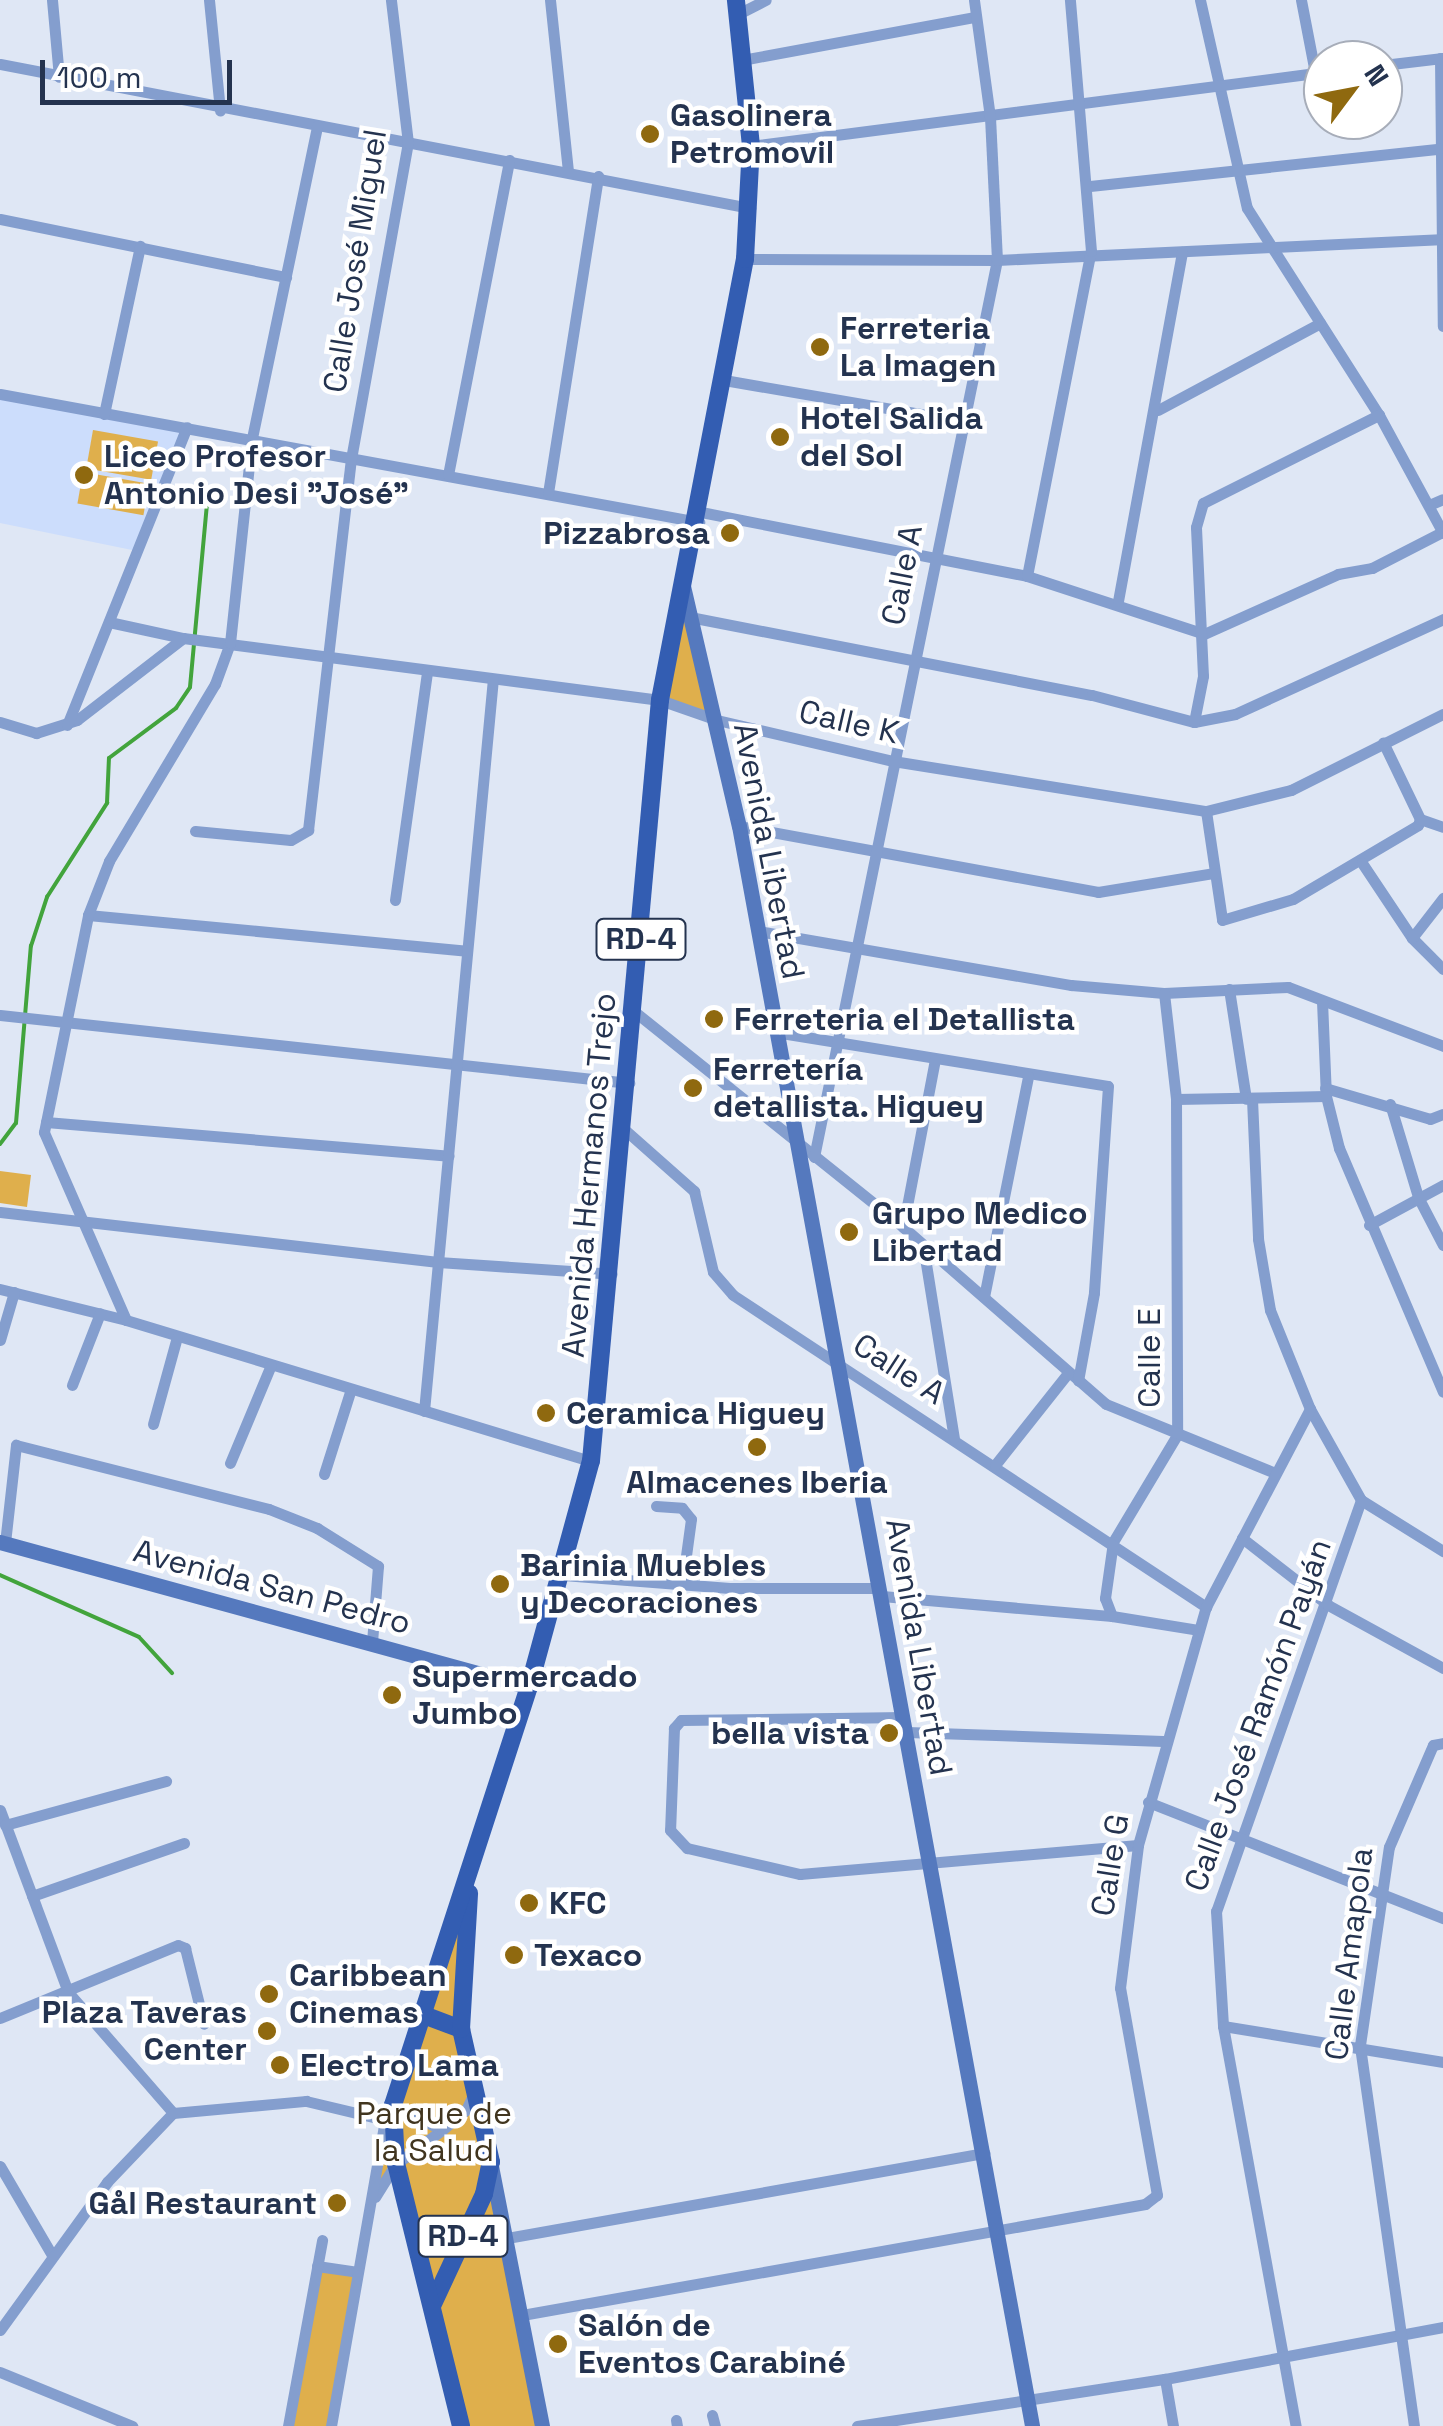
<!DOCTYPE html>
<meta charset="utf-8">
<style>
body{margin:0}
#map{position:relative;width:1443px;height:2426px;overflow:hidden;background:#dfe7f5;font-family:"Space Grotesk",sans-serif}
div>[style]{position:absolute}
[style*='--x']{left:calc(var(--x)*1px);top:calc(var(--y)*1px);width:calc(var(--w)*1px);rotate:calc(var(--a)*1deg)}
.built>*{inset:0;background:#ccddfc}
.green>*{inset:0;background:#dfaf4c;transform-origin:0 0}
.stream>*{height:4px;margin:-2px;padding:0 2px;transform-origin:2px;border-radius:2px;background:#42a43c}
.street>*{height:11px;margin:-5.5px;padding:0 5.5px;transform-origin:5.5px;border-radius:5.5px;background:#849ece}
.secondary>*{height:15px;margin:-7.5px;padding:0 7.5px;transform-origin:7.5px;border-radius:7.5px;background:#5579be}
.primary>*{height:18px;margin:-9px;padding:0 9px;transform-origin:9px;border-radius:9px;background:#335db2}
.dots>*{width:28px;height:28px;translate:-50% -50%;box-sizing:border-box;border:5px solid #fff;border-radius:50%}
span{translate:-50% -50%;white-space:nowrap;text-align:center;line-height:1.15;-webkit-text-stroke:9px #fff;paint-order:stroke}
.shield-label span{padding:2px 8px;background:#fff;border:2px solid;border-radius:8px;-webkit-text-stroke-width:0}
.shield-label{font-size:30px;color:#24334f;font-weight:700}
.poi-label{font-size:32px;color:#24334f;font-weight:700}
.left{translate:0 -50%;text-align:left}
.right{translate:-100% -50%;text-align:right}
.street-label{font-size:32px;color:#24334f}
.park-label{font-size:32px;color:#41351f}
.north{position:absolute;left:1303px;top:40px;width:100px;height:100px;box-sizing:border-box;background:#fff;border:2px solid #a7adb9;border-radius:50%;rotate:58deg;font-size:28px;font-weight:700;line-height:40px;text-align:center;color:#24334f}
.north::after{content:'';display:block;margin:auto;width:35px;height:45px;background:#8f690f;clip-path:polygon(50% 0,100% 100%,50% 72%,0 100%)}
.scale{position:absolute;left:40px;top:60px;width:192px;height:45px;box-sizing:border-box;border:5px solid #24334f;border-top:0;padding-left:12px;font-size:30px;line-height:35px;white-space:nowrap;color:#24334f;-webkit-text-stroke:8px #fff;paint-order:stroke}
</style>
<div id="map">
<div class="built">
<div style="clip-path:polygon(0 393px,187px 427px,137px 551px,0 523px)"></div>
</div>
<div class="green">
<div style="left:93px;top:430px;width:66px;height:39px;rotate:10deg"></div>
<div style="left:83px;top:472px;width:67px;height:32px;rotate:10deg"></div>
<div style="clip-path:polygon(683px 586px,717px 720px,660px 700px)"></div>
<div style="clip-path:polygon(0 1171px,31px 1175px,27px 1207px,0 1203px)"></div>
<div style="clip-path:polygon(470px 1867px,461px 2029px,542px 2426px,461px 2426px,397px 2165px,373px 2200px,380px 2141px)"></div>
<div style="left:318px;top:2264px;width:41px;height:165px;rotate:11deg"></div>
</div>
<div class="stream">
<div style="--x:0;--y:1144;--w:26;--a:-53"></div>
<div style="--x:16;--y:1123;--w:178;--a:-85.2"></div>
<div style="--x:31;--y:946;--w:52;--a:-71.9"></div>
<div style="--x:47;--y:897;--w:112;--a:-57.4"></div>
<div style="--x:107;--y:803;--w:45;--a:-87.5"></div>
<div style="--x:109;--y:758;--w:84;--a:-36.7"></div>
<div style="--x:176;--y:708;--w:25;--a:-56"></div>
<div style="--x:190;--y:687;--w:194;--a:-84.7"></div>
<div style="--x:0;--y:1575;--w:152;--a:24"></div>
<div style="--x:139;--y:1637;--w:49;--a:47.5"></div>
</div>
<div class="street">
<div style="--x:52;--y:0;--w:77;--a:84.8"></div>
<div style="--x:209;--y:0;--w:111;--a:84.3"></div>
<div style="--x:550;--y:0;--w:172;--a:84"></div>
<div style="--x:1200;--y:0;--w:213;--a:77.3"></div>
<div style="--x:1247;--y:208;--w:246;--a:57.5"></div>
<div style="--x:1379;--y:415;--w:134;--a:61.5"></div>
<div style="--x:1301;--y:0;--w:74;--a:79.1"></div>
<div style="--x:738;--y:14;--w:31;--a:-27"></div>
<div style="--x:1440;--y:58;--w:268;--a:89.4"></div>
<div style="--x:742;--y:60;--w:237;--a:-10.5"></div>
<div style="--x:0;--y:64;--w:764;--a:10.87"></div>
<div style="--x:1383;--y:65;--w:60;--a:-6.7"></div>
<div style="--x:751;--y:146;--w:577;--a:-7.37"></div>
<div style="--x:1090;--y:186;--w:351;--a:-6.1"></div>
<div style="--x:0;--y:219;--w:292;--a:11.5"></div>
<div style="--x:745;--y:259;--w:252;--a:0.2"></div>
<div style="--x:997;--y:260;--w:443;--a:-2.7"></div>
<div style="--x:724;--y:380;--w:242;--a:9.8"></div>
<div style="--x:0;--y:394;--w:711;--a:10.38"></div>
<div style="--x:1158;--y:410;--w:184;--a:-28.2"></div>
<div style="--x:104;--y:414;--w:172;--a:-77.9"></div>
<div style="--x:448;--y:475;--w:321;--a:-79"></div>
<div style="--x:548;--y:493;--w:321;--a:-81"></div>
<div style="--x:1429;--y:505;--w:15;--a:-23"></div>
<div style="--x:701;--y:512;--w:332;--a:11.1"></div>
<div style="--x:1027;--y:576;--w:186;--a:18.1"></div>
<div style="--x:1204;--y:634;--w:147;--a:-24.1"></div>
<div style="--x:1338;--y:574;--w:35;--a:-10"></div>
<div style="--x:1372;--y:568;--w:79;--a:-27.2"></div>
<div style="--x:1027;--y:576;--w:331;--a:-78.9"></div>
<div style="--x:1091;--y:251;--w:252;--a:-94.8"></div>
<div style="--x:1118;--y:601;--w:355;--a:-79.6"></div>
<div style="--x:695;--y:618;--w:404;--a:11"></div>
<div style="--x:1092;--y:695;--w:106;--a:14.8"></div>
<div style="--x:1194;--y:722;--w:42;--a:-11"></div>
<div style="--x:1235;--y:714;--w:229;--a:-24.5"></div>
<div style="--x:109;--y:622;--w:76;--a:12.2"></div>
<div style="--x:183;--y:638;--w:481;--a:7.4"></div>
<div style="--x:660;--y:700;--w:60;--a:19.3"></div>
<div style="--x:717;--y:720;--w:181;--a:13.1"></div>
<div style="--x:893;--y:761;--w:317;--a:9.1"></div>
<div style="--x:1206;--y:811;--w:88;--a:-13.9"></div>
<div style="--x:1291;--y:790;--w:170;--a:-26.6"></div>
<div style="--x:0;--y:722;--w:38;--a:17"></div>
<div style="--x:36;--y:733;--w:43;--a:-17.6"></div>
<div style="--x:77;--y:720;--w:134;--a:-37.7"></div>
<div style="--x:1194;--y:722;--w:47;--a:-78.9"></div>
<div style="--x:1203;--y:676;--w:149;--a:-92.7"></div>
<div style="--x:1196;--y:527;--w:25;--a:-74"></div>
<div style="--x:1203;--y:503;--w:197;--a:-26.6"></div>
<div style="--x:67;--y:725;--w:321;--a:-68.1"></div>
<div style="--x:1206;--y:811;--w:110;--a:81.6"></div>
<div style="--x:1222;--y:920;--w:74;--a:-16.5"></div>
<div style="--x:1293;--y:899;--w:145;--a:-30.6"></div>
<div style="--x:1418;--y:825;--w:6;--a:-72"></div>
<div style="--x:1420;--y:819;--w:85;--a:-115.7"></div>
<div style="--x:1420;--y:819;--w:24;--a:19"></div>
<div style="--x:739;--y:826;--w:365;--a:10.4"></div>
<div style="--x:1098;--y:892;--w:118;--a:-9.3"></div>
<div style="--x:195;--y:831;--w:96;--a:5.4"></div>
<div style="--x:291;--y:840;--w:20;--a:-30"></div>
<div style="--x:308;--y:830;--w:373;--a:-83.4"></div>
<div style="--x:351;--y:459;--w:321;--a:-79.8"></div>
<div style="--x:408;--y:143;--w:144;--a:-96.8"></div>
<div style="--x:1362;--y:863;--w:90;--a:56.3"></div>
<div style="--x:1412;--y:938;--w:44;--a:45"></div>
<div style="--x:395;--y:900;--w:231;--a:-82"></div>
<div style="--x:88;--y:915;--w:380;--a:5.4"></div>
<div style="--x:758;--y:931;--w:318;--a:9.8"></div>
<div style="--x:1071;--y:985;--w:93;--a:4.9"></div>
<div style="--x:1164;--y:993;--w:124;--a:-2.8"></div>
<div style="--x:1288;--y:987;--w:166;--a:20.8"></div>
<div style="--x:1412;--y:938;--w:51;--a:-52.2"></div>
<div style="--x:1229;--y:989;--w:111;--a:81.2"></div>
<div style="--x:1164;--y:993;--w:107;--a:83.5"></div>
<div style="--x:1176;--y:1099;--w:336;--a:89.8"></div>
<div style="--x:1177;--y:1435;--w:125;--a:120.9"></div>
<div style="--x:1113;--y:1542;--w:57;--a:98.1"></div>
<div style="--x:1105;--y:1598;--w:19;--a:69"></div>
<div style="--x:1112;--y:1616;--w:87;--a:9.2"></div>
<div style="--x:1322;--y:1001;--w:95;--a:87.6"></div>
<div style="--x:1326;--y:1096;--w:54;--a:76"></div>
<div style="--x:1339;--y:1148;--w:265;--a:66.9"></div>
<div style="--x:635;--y:1012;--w:344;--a:38.7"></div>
<div style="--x:903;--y:1227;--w:269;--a:41.1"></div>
<div style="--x:1106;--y:1404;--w:183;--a:22.2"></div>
<div style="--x:0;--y:1015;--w:633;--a:6.17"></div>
<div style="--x:775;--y:1032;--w:337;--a:9.2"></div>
<div style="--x:1108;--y:1086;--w:207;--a:93.9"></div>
<div style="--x:1094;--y:1293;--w:89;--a:100.3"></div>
<div style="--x:1325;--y:1088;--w:109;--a:16.4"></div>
<div style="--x:1430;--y:1119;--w:14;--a:-21"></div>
<div style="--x:1176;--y:1099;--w:150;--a:-1.1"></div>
<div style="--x:1252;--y:1099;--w:140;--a:87.5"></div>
<div style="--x:1258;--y:1239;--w:72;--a:80.4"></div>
<div style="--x:1270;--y:1310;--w:107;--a:68"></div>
<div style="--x:1310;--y:1409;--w:104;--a:60.7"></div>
<div style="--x:1361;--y:1500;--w:436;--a:109.4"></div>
<div style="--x:1216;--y:1911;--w:115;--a:86.5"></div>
<div style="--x:1223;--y:2026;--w:407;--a:79.7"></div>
<div style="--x:1390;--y:1104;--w:97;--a:73.2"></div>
<div style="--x:1418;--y:1197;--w:54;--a:62.5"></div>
<div style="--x:46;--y:1122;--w:404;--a:4.8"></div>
<div style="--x:624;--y:1129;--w:94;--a:41.5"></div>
<div style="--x:694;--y:1191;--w:83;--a:76.8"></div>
<div style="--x:713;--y:1272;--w:30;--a:49"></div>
<div style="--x:733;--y:1295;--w:567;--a:33.41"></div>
<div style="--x:814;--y:1157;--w:915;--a:-78.47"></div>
<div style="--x:997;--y:260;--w:143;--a:-92.8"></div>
<div style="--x:990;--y:117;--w:118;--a:-97.8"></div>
<div style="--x:0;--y:1212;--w:441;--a:6.5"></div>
<div style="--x:438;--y:1262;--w:174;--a:3.9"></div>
<div style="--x:1369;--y:1225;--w:84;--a:-28.4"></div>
<div style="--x:903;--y:1227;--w:170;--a:-79.2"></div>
<div style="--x:923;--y:1245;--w:195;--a:80.9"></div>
<div style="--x:0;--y:1289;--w:130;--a:13.8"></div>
<div style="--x:126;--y:1320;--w:486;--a:16.9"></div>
<div style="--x:984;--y:1297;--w:225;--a:-78.7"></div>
<div style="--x:126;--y:1320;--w:205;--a:-113.6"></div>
<div style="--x:44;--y:1132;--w:221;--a:-78.5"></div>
<div style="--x:88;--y:915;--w:58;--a:-68.7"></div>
<div style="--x:109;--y:861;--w:206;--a:-59.1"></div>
<div style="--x:215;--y:684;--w:44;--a:-69.9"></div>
<div style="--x:230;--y:643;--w:206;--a:-83.9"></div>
<div style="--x:252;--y:438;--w:319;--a:-78.2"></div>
<div style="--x:0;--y:1340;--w:50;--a:-73.7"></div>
<div style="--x:72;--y:1385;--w:77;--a:-68.7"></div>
<div style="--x:424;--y:1411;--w:735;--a:-84.62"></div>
<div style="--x:153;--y:1424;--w:90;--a:-74.6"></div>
<div style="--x:230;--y:1463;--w:106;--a:-67.3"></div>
<div style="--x:995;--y:1465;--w:117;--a:-51.6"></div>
<div style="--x:324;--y:1474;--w:89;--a:-72.4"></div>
<div style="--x:1361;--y:1500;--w:97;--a:31.9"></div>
<div style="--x:656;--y:1506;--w:26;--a:4"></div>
<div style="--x:682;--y:1508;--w:14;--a:51"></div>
<div style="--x:691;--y:1519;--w:67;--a:97.8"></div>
<div style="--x:1242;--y:1538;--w:109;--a:37.9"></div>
<div style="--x:1328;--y:1605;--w:131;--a:28.7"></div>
<div style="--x:5;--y:1543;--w:99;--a:-83.6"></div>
<div style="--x:16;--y:1445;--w:261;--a:14.2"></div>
<div style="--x:269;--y:1509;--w:52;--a:21.6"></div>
<div style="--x:317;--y:1528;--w:72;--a:31.9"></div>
<div style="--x:378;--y:1566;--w:76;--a:94.5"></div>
<div style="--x:563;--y:1575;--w:167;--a:4.5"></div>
<div style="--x:729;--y:1588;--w:151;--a:0"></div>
<div style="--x:882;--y:1596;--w:231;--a:5"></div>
<div style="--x:904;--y:1717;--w:223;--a:179.2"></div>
<div style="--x:681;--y:1720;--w:11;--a:131"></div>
<div style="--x:674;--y:1728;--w:102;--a:92.2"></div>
<div style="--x:670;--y:1830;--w:25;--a:47"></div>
<div style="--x:687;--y:1848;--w:116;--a:13"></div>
<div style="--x:800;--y:1874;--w:339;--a:-4.9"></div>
<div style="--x:907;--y:1732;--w:256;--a:2"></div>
<div style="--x:1148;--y:1802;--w:317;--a:21.5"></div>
<div style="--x:0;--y:1810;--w:194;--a:69.5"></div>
<div style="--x:68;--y:1992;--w:160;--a:49"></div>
<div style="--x:5;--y:1825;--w:167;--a:-15.3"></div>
<div style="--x:32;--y:1896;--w:161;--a:-19.2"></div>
<div style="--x:0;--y:2018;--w:192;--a:-22.3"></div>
<div style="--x:178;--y:1945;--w:8;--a:23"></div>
<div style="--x:185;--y:1948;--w:78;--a:76"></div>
<div style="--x:1223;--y:2026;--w:223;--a:9.3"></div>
<div style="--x:0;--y:2166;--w:103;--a:59.7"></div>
<div style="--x:375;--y:2197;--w:39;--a:-58"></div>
<div style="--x:396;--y:2164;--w:57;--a:-36.5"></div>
<div style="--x:507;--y:2238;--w:485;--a:-10.1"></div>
<div style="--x:317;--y:2266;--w:41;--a:8.3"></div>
<div style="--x:522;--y:2315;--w:633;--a:-10.1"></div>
<div style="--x:1145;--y:2204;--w:15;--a:-37"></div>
<div style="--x:1157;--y:2195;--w:210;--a:-100.1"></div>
<div style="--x:1120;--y:1988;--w:144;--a:-82.8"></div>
<div style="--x:1138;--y:1845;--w:248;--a:-74.1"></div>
<div style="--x:1206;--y:1607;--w:224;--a:-62.3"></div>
<div style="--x:0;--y:2330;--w:183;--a:-54.1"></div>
<div style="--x:107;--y:2182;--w:95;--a:-46.3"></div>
<div style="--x:173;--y:2113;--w:134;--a:-5.2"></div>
<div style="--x:306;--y:2101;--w:90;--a:13.4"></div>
<div style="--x:0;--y:2372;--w:143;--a:22.2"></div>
<div style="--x:1165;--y:2379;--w:48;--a:80.3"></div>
<div style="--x:712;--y:2415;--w:11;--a:75"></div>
<div style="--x:676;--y:2420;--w:6;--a:81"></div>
<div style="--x:288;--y:2426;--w:189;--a:-79.6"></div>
<div style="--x:331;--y:2426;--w:310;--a:-80"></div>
<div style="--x:385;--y:2121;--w:18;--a:-63"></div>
<div style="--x:393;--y:2105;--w:55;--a:27"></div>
<div style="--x:442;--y:2130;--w:31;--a:-40"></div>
<div style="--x:466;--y:2110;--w:19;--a:-65"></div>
<div style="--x:857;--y:2426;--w:312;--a:-8.7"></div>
<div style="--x:1165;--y:2379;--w:283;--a:-10.6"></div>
<div style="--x:1414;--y:2426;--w:385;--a:-98.1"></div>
<div style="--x:1360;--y:2045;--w:200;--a:-81.7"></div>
<div style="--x:1389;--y:1847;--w:111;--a:-66.7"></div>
<div style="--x:1433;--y:1745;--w:10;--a:-11"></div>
</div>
<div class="secondary">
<div style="--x:683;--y:586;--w:246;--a:76.9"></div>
<div style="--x:739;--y:826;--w:1627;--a:79.62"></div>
<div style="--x:0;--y:1542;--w:549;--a:15.33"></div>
<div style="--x:491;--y:2166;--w:265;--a:78.9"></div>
</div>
<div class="primary">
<div style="--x:421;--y:2014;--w:43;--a:20.6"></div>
<div style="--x:432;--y:2306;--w:123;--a:-65.1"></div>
<div style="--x:484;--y:2194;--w:33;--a:-78"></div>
<div style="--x:491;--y:2162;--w:136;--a:-102.7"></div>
<div style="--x:461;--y:2029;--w:136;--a:-86.6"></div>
<div style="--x:461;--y:2426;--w:270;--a:-103.9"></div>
<div style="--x:396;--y:2164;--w:59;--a:-92.9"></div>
<div style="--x:393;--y:2105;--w:440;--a:-72"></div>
<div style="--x:529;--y:1687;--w:234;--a:-74.7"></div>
<div style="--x:591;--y:1461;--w:764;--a:-84.82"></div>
<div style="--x:660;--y:700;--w:449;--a:-79.1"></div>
<div style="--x:745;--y:259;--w:113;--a:-87"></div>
<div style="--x:751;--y:146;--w:147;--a:-95.9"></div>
</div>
<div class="dots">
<div style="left:650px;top:134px;background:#8f690f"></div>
<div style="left:820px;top:347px;background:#8f690f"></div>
<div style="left:780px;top:437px;background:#8f690f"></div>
<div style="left:84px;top:475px;background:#8f690f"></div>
<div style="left:730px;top:533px;background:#8f690f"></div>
<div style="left:714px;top:1019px;background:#8f690f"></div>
<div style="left:693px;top:1088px;background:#8f690f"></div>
<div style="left:849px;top:1232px;background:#8f690f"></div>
<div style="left:546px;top:1413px;background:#8f690f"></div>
<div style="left:757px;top:1447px;background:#8f690f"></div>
<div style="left:500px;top:1584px;background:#8f690f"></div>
<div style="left:392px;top:1695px;background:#8f690f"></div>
<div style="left:889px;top:1733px;background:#8f690f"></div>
<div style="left:529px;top:1903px;background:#8f690f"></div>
<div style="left:514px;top:1955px;background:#8f690f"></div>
<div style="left:269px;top:1994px;background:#8f690f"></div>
<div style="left:267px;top:2031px;background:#8f690f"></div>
<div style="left:280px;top:2065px;background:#8f690f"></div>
<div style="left:337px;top:2203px;background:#8f690f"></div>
<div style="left:558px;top:2344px;background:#8f690f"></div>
</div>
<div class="shield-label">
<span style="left:641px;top:939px">RD-4</span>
<span style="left:463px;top:2236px">RD-4</span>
</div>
<div class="poi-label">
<span class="left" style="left:670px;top:134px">Gasolinera<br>Petromovil</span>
<span class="left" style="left:840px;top:347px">Ferreteria<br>La Imagen</span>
<span class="left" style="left:800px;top:437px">Hotel Salida<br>del Sol</span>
<span class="left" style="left:104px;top:475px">Liceo Profesor<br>Antonio Desi "José"</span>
<span class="right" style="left:710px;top:533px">Pizzabrosa</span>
<span class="left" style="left:734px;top:1019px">Ferreteria el Detallista</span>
<span class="left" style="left:713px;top:1088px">Ferretería<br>detallista. Higuey</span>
<span class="left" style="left:872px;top:1232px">Grupo Medico<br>Libertad</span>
<span class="left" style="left:566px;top:1413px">Ceramica Higuey</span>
<span style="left:757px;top:1482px">Almacenes Iberia</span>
<span class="left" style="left:520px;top:1584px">Barinia Muebles<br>y Decoraciones</span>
<span class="left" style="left:412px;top:1695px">Supermercado<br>Jumbo</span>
<span class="right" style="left:869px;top:1733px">bella vista</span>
<span class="left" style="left:549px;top:1903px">KFC</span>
<span class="left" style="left:534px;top:1955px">Texaco</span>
<span class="left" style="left:289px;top:1994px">Caribbean<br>Cinemas</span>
<span class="right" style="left:247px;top:2031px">Plaza Taveras<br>Center</span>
<span class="left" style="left:300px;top:2065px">Electro Lama</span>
<span class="right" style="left:317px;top:2203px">Gål Restaurant</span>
<span class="left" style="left:578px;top:2344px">Salón de<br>Eventos Carabiné</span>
</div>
<div class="street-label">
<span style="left:355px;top:261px;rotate:-81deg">Calle José Miguel</span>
<span style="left:902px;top:575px;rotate:-79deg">Calle A</span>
<span style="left:849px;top:722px;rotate:13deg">Calle K</span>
<span style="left:769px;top:851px;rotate:79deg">Avenida Libertad</span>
<span style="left:589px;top:1175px;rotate:-85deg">Avenida Hermanos Trejo</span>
<span style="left:1149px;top:1358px;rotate:-90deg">Calle E</span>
<span style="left:899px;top:1369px;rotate:33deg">Calle A</span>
<span style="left:272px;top:1587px;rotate:15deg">Avenida San Pedro</span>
<span style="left:919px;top:1647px;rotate:80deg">Avenida Libertad</span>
<span style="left:1258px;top:1715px;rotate:-70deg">Calle José Ramón Payán</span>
<span style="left:1110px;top:1865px;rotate:-81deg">Calle G</span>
<span style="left:1349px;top:1954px;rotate:-83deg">Calle Amapola</span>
</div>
<div class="park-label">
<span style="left:434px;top:2132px">Parque de<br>la Salud</span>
</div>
<div class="north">N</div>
<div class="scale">100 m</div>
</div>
